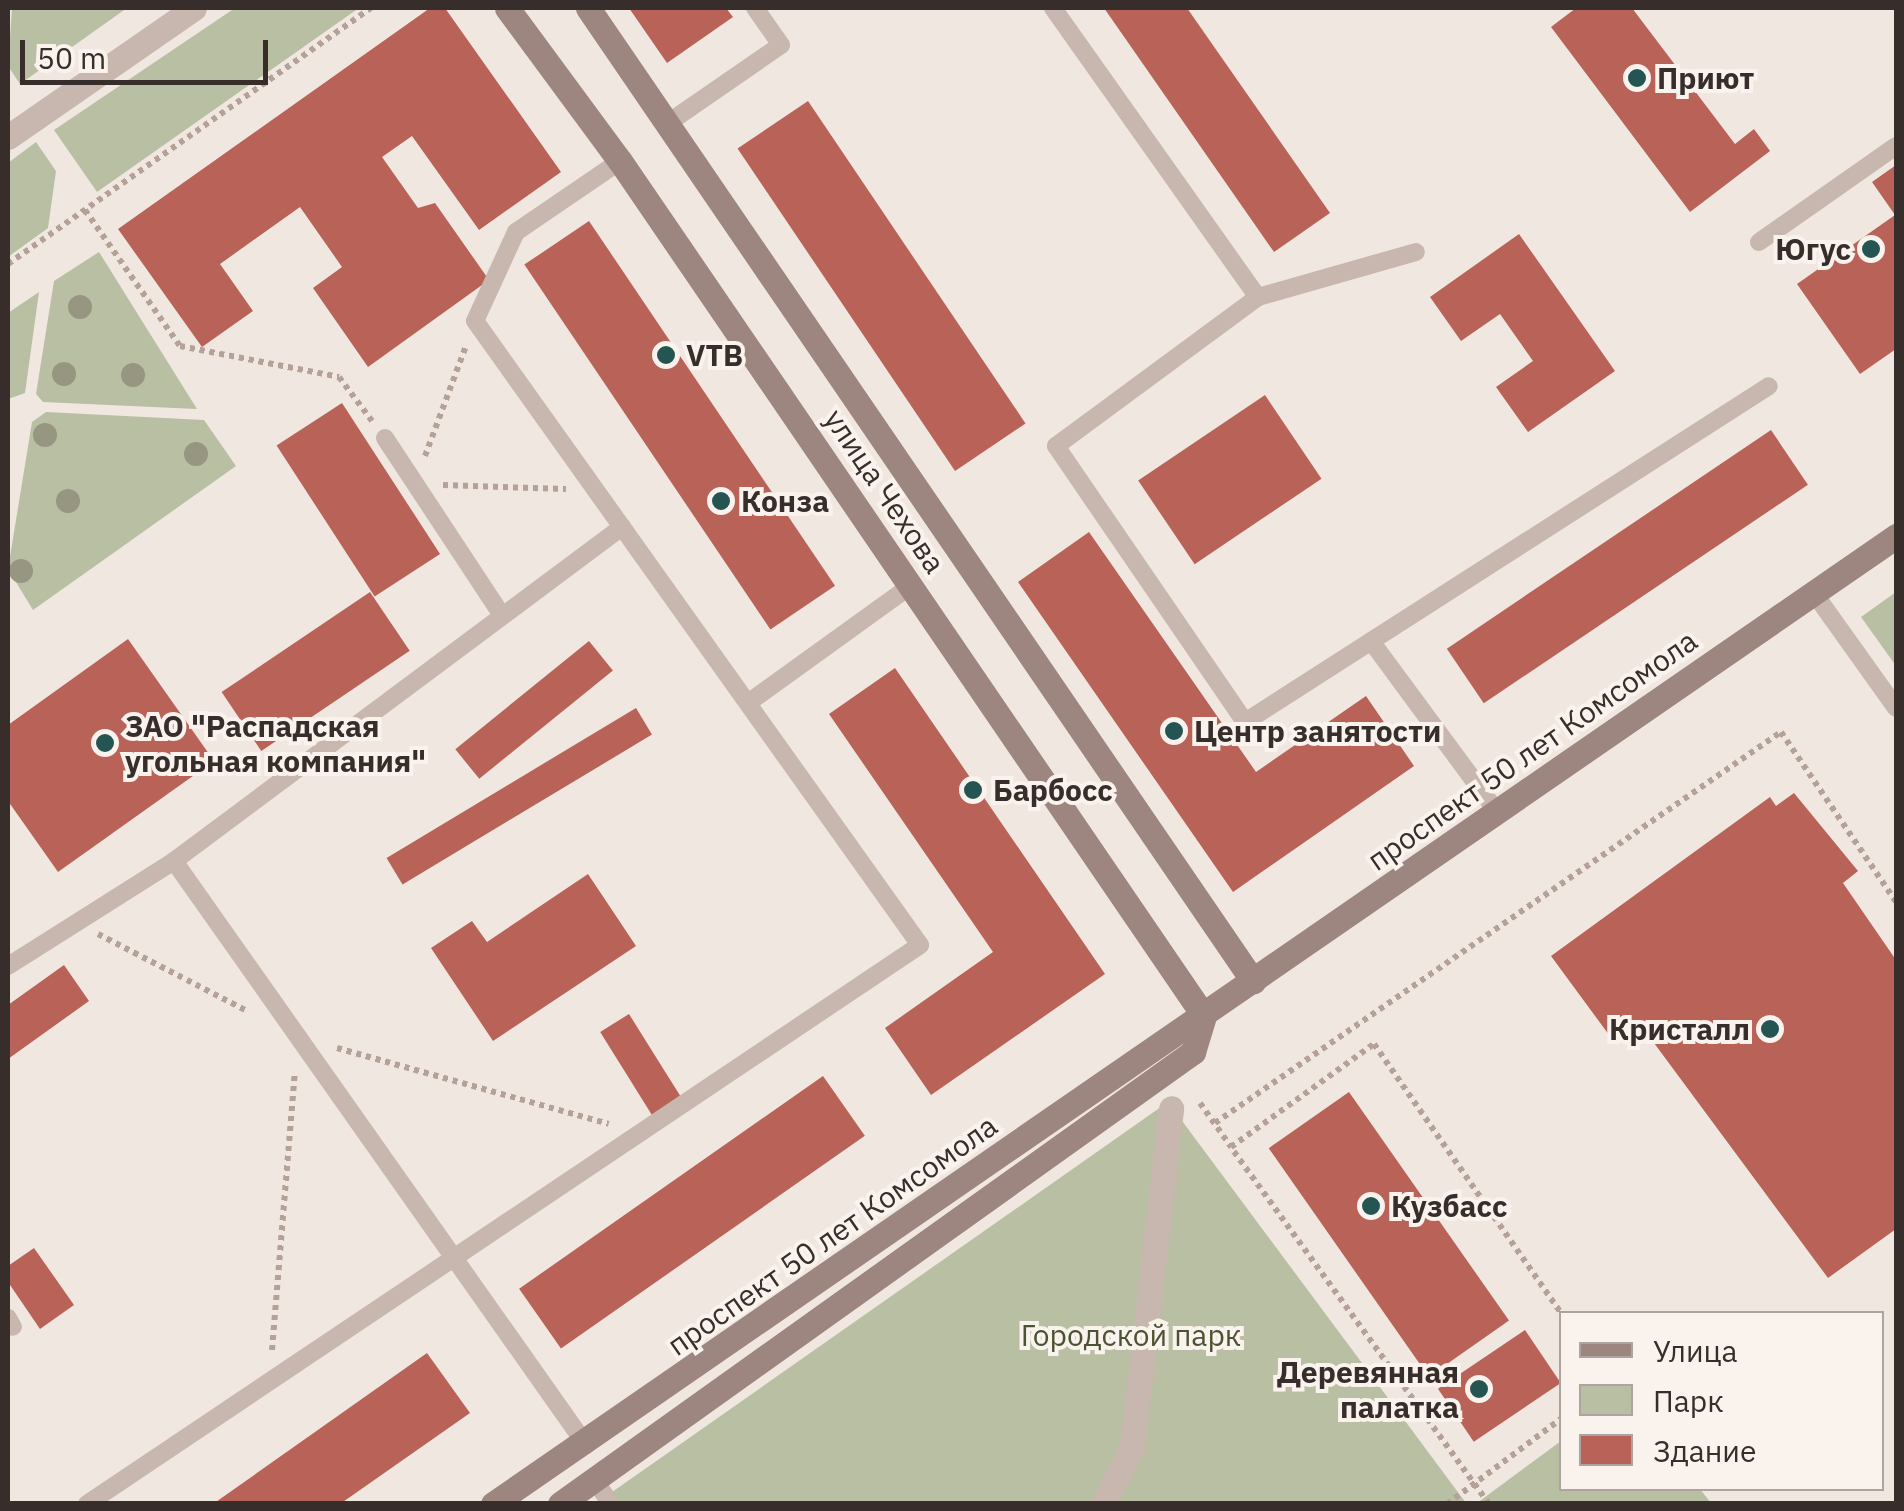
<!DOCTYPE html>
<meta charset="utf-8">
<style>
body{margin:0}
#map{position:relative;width:1904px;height:1511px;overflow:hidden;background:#f1e7e1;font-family:"IBM Plex Sans",sans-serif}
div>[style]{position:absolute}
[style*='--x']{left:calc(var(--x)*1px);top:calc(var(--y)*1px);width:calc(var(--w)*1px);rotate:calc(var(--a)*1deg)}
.green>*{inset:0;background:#b9bfa2}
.building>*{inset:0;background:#b96257;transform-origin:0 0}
.path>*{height:6px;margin-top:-3px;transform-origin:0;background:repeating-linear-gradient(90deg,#b4a198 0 5px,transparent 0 10px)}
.lane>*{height:18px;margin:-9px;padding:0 9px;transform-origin:9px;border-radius:9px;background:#c8b7ae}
.street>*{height:25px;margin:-12.5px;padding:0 12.5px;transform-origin:12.5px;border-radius:12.5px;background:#c8b7ae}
.secondary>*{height:25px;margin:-12.5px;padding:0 12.5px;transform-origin:12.5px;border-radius:12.5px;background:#9c867f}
.trees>*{width:24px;height:24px;margin:-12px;border-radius:50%;background:#969681}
.dots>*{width:28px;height:28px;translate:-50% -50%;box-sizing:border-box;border:5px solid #f9f2ed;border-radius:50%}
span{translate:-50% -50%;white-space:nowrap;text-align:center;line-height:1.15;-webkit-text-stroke:8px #f9f2ed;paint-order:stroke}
.poi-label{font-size:30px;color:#372e2b;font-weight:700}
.left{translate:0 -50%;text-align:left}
.right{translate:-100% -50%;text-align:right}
.street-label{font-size:30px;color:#372e2b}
.park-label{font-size:30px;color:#4b5332}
.frame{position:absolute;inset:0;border:10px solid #372e2b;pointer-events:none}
.legend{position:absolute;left:1559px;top:1311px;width:325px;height:180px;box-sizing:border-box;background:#f9f2ed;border:2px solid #aba49f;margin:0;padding:12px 18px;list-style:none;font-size:30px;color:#372e2b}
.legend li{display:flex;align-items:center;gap:20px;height:50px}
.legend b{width:50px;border:2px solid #aba49f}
.scale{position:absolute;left:20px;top:40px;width:248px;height:45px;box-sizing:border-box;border:5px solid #372e2b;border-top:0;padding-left:12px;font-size:30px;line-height:35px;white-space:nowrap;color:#372e2b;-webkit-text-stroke:8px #f9f2ed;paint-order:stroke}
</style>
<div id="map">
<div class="green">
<div style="clip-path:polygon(12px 8px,127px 8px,20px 84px,8px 66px)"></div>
<div style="clip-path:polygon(235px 8px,359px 8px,97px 192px,54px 130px)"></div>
<div style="clip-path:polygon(36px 142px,56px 171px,48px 228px,8px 257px,8px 163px)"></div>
<div style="clip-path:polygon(99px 252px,197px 409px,43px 402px,36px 394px,54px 281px)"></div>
<div style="clip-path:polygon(39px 292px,25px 393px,8px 399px,8px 313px)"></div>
<div style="clip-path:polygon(46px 412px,204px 420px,236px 466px,33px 610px,8px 569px,32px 422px)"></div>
<div style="clip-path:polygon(1896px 592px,1896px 666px,1861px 617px)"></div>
<div style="clip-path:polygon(1168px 1102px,1466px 1503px,595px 1504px)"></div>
<div style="clip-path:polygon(1561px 1441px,1562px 1488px,1700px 1489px,1711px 1503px,1477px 1503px)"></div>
</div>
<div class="building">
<div style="clip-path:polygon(430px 8px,445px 8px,561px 172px,479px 230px,412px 136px,382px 157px,418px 208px,435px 203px,489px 280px,368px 367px,313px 288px,342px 267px,300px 207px,220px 264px,253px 311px,202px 347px,118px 229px)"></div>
<div style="clip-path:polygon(629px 8px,726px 8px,733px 17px,667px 63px)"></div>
<div style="clip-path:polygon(1104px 8px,1187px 8px,1330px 213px,1274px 252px)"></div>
<div style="clip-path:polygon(1576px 8px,1632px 8px,1735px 144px,1754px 129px,1770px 151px,1690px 212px,1551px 27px)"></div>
<div style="left:808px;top:101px;width:389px;height:85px;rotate:56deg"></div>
<div style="clip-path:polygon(1896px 165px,1896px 349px,1860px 374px,1797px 284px,1895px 215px,1872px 182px)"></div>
<div style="left:589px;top:221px;width:440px;height:78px;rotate:56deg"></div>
<div style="clip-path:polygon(1519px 234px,1615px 371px,1528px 432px,1496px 387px,1533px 361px,1500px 314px,1461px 341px,1430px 297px)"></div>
<div style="left:1265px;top:395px;width:101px;height:153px;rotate:56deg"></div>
<div style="left:342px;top:403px;width:180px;height:78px;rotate:57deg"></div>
<div style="left:1771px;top:430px;width:66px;height:391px;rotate:56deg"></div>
<div style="clip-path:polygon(1089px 532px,1256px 772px,1366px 696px,1414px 766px,1233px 892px,1018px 582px)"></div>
<div style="left:370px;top:592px;width:71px;height:179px;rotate:56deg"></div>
<div style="clip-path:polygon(128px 639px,214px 761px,58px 872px,8px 801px,8px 725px)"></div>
<div style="left:589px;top:641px;width:38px;height:172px;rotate:51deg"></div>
<div style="clip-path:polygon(895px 668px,1105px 974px,931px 1095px,885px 1028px,993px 952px,829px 714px)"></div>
<div style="left:636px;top:708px;width:31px;height:291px;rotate:59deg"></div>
<div style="clip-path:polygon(1794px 793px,1858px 871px,1843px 883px,1896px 960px,1896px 1229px,1828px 1278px,1637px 1020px,1612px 1039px,1551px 956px,1770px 797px,1776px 806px)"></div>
<div style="clip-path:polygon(588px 874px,636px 946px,493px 1041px,431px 948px,472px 921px,487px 942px)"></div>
<div style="clip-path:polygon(64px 965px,89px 1001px,8px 1059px,8px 1005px)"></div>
<div style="left:629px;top:1014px;width:98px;height:34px;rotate:58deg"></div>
<div style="left:823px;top:1076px;width:73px;height:371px;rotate:55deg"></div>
<div style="left:1349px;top:1092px;width:279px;height:98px;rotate:55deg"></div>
<div style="clip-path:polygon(34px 1248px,74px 1305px,40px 1329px,8px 1282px,8px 1266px)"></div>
<div style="left:1525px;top:1330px;width:64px;height:105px;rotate:56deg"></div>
<div style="clip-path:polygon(427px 1353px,470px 1413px,340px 1504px,213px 1504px)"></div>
</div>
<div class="path">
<div style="--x:85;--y:210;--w:166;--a:55.1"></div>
<div style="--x:180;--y:346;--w:162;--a:11"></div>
<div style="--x:339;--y:377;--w:55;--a:53.1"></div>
<div style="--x:8;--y:264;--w:444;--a:-35.2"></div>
<div style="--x:425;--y:456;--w:117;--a:-69.6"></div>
<div style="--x:443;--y:485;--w:123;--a:1.9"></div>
<div style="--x:98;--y:934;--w:168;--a:27.3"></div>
<div style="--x:337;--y:1048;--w:282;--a:15.6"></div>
<div style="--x:1200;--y:1103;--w:54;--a:54.8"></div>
<div style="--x:1215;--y:1123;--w:688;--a:-34.64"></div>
<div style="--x:1781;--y:732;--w:205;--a:55.9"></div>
<div style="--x:272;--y:1350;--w:278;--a:-85.3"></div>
<div style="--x:1447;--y:1504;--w:144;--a:-36.8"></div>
<div style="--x:1489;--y:1504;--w:440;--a:-125.9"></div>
<div style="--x:1231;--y:1147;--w:176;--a:-35.8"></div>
<div style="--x:1374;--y:1044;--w:329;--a:55.2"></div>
</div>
<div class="lane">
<div style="--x:1053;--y:8;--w:354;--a:54.7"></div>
<div style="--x:1258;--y:297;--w:251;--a:143.6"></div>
<div style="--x:1056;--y:446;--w:335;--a:55.6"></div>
<div style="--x:1245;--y:722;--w:622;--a:-32.67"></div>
<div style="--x:668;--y:123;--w:137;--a:-34.6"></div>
<div style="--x:781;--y:45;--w:45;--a:-125.1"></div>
<div style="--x:1759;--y:242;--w:167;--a:-35"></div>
<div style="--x:1258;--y:297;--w:164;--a:-15.9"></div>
<div style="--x:385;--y:438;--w:211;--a:56.6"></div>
<div style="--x:1814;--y:593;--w:141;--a:54.5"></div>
<div style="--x:1371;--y:641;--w:214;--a:53.6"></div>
<div style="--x:748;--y:703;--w:200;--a:-35.8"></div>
<div style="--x:174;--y:861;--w:715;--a:54.8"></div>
<div style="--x:8;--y:966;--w:196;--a:-32.3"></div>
<div style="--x:174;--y:861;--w:559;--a:-36.71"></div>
<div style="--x:8;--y:1318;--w:10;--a:61"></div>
<div style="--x:594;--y:1479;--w:30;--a:56"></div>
<div style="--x:87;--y:1504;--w:1003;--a:-33.86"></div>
<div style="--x:920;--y:945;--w:766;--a:-125.49"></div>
<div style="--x:475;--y:321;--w:98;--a:-65.3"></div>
<div style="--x:516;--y:232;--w:126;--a:-34.3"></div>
</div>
<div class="street">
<div style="--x:8;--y:137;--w:226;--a:-34.7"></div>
<div style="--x:1103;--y:1504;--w:64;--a:-63"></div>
<div style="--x:1132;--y:1447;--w:341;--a:-83.4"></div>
</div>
<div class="secondary">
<div style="--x:507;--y:8;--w:190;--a:53.6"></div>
<div style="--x:620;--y:161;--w:1035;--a:55.67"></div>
<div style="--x:588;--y:8;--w:1179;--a:55.65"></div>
<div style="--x:493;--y:1504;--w:1705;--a:-34.6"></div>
<div style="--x:560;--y:1504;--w:778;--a:-35.53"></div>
<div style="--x:1193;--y:1052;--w:38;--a:-73"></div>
</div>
<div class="trees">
<div style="left:80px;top:307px"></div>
<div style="left:64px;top:374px"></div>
<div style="left:133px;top:375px"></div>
<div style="left:45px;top:435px"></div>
<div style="left:196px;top:454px"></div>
<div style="left:68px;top:501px"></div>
<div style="left:21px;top:571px"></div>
</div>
<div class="dots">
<div style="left:1637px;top:78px;background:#255552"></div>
<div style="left:1871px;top:249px;background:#255552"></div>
<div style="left:666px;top:355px;background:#255552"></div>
<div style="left:721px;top:501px;background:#255552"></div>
<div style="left:1174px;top:731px;background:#255552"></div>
<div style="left:105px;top:743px;background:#255552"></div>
<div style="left:973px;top:790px;background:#255552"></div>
<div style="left:1770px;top:1029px;background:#255552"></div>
<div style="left:1371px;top:1206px;background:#255552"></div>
<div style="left:1479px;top:1389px;background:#255552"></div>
</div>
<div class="poi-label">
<span class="left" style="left:1657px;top:78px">Приют</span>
<span class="right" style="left:1851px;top:249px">Югус</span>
<span class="left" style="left:686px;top:355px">VTB</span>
<span class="left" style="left:741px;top:501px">Конза</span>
<span class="left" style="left:125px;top:743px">ЗАО "Распадская<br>угольная компания"</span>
<span class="left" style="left:1194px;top:731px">Центр занятости</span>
<span class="left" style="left:993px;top:790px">Барбосс</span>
<span class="right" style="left:1750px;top:1029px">Кристалл</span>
<span class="left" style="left:1391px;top:1206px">Кузбасс</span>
<span class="right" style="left:1459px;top:1389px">Деревянная<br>палатка</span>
</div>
<div class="street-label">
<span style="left:885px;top:491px;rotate:56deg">улица Чехова</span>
<span style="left:1532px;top:750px;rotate:-35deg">проспект 50 лет Комсомола</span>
<span style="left:832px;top:1235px;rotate:-35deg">проспект 50 лет Комсомола</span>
</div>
<div class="park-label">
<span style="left:1131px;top:1335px">Городской парк</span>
</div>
<div class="frame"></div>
<ul class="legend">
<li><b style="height:12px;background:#9c867f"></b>Улица</li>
<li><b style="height:28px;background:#b9bfa2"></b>Парк</li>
<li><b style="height:28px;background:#b96257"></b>Здание</li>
</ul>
<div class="scale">50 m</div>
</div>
